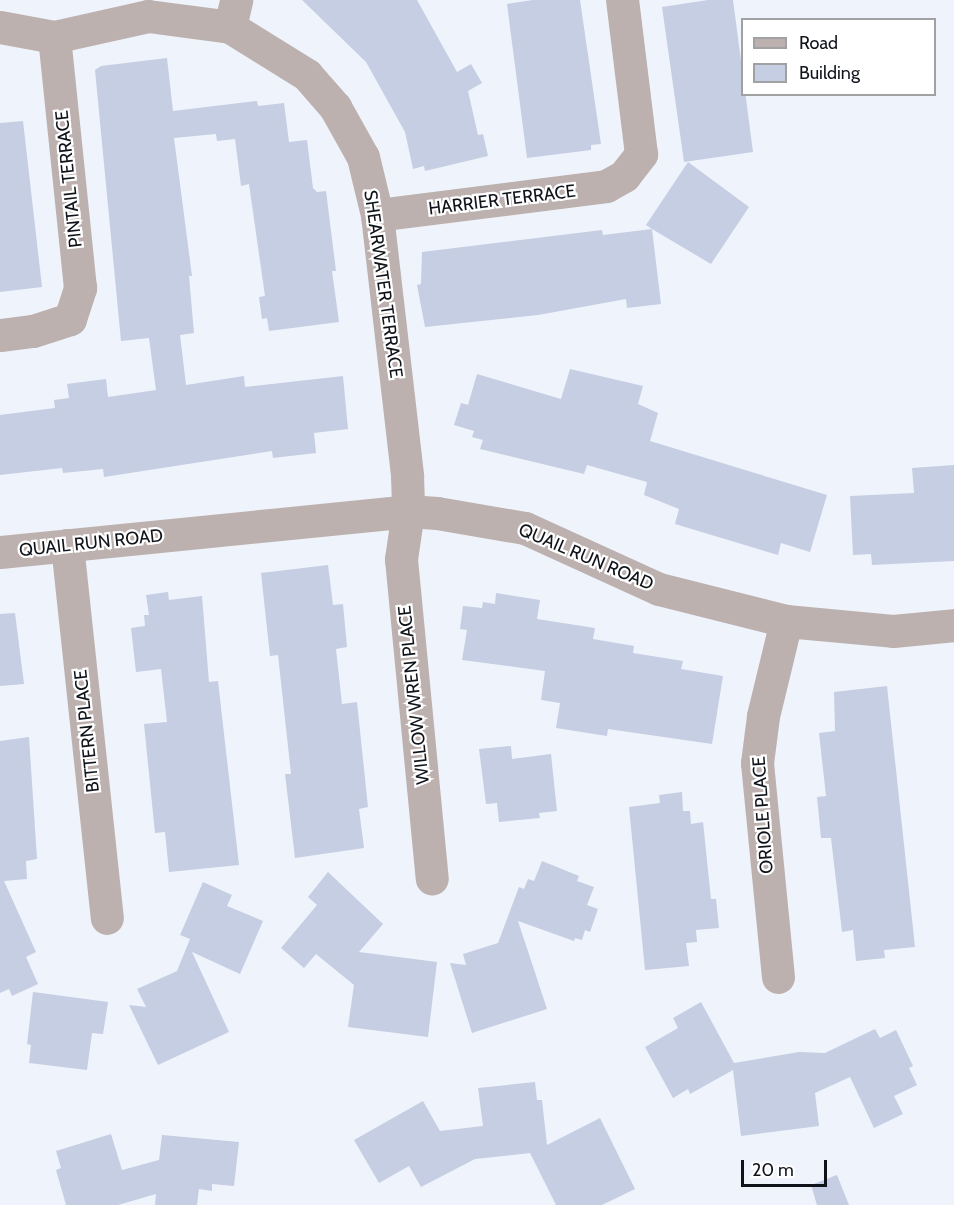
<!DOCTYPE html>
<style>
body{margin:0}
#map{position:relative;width:954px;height:1205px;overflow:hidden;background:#eff3fb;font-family:Cabin,sans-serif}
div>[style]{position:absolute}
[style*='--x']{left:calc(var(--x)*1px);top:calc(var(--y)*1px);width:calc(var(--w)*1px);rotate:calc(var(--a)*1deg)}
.building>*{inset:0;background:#c5cee2}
.street>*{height:33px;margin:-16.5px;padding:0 16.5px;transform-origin:16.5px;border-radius:16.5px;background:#bcb1ae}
span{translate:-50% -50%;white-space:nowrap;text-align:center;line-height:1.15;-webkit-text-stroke:4.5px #fff;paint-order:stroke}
.street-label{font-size:18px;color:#10141a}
.legend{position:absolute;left:741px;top:18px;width:195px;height:78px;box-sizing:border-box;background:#fff;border:2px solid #9fa1a3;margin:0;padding:8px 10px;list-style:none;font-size:18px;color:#10141a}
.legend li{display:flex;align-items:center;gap:12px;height:30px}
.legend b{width:30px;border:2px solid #9fa1a3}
.scale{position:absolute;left:741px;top:1160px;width:86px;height:27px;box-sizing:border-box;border:3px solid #10141a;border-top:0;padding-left:8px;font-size:18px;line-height:21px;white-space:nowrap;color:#10141a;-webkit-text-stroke:4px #fff;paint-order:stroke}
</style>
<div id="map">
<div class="building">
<div style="clip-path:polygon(302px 0,417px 0,457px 72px,471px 64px,482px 83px,468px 91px,478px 135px,483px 134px,488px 156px,425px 171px,424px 166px,413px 169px,405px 132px,366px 62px)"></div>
<div style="clip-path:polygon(533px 0,580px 0,601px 144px,591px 145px,591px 150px,527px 158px,507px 4px)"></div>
<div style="clip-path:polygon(708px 0,733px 0,753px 152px,684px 162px,662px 7px)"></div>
<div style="clip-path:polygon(167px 58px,173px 111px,257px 101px,258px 106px,284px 103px,289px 142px,307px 140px,313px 188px,317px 192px,326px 191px,336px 271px,332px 271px,339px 322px,269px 331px,267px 318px,262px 319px,259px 297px,265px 296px,249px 184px,241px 186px,235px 139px,217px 141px,216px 134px,174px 138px,192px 276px,189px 276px,194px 333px,180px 335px,186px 385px,244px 376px,245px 387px,343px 376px,348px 429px,314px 433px,316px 453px,273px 458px,272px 451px,104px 477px,103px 469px,63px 473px,62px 468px,0 475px,0 415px,55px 408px,54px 400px,69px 398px,67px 384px,106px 379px,108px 397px,156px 390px,149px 338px,121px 341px,95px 70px,101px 66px)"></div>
<div style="clip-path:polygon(23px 121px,42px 287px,0 292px,0 123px)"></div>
<div style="clip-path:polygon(688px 162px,749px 207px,711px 264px,652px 229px,661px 304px,627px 308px,626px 299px,538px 315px,425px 327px,417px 285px,421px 284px,422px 252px,602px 230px,603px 235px,652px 229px,646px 225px)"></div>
<div style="clip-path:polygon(570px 369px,643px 386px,638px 404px,658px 413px,650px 441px,827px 495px,810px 552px,781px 543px,778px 555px,675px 524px,679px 509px,644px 495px,647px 482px,587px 465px,584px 474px,480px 449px,483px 440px,472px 437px,474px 431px,454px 425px,461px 403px,468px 405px,477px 374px,561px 399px)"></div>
<div style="clip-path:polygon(954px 465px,954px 561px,872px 565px,871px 554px,853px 555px,850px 496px,914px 493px,912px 468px)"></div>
<div style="clip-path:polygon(328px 565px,333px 605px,343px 604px,347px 647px,336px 649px,342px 704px,357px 702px,368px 807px,359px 809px,364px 848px,295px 858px,285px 774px,291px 774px,278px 655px,270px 656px,261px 573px)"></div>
<div style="clip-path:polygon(168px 592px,169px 600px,202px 596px,209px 682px,218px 681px,239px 865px,169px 872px,165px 832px,155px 833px,144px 724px,167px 722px,161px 669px,136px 672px,131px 628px,145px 626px,144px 615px,149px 615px,146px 595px)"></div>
<div style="clip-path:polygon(496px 593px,540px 600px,537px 619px,595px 628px,593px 639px,634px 646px,633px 653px,683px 661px,681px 669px,723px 676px,712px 744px,608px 729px,607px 736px,556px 728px,560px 703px,541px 700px,545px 671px,462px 660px,467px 630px,460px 629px,463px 606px,482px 608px,483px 602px,495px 604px)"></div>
<div style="clip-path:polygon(15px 613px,24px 684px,0 686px,0 614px)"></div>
<div style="clip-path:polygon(887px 686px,915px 947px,884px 950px,885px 958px,856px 961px,853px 930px,842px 932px,831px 838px,821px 838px,817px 797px,826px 796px,819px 733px,835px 731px,834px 692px)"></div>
<div style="clip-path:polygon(29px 737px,37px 859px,26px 861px,27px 879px,4px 881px,36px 952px,26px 957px,38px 984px,12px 996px,9px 989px,0 993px,0 741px)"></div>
<div style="clip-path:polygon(511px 746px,512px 759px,551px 754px,557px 811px,539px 813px,540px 818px,499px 822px,497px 803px,486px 804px,479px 749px)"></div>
<div style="clip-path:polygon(682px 792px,683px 811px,690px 811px,691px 824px,703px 822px,711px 899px,716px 899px,719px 928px,696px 930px,697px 942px,686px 943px,689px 966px,645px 970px,629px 807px,660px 803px,659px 795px)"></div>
<div style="clip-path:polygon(542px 861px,579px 876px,577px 881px,594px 887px,587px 905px,598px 909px,590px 932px,585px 930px,582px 940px,575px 938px,574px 941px,518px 921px,547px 1009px,472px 1033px,450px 963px,466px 965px,463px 954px,498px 943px,519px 887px,524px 889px,528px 879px,534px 881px)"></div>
<div style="clip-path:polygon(328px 872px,383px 924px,359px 952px,437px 962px,428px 1037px,348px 1027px,354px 985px,316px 954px,304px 968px,281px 948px,317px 905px,308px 897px)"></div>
<div style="clip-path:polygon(203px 882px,232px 895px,227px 906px,263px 921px,240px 974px,192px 952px,229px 1032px,158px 1065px,129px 1005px,146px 1007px,137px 989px,177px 971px,190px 939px,180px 935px)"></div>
<div style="clip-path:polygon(33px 992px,108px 1002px,103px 1034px,92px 1033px,87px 1070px,29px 1063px,31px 1045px,27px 1044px)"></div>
<div style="clip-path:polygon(701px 1002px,734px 1063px,799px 1052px,825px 1053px,875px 1029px,880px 1038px,896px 1030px,913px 1066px,909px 1068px,917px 1085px,894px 1096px,903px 1114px,874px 1128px,850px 1077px,815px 1093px,819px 1126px,741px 1136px,733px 1070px,690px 1094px,688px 1089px,673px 1098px,645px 1047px,678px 1028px,673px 1018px)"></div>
<div style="clip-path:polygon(535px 1082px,537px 1100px,542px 1100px,547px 1145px,600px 1118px,635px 1189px,602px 1205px,556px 1205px,530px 1153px,475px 1159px,421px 1187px,409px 1166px,379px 1183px,354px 1140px,423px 1101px,440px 1131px,483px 1126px,478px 1088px)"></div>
<div style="clip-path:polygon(111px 1134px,122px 1170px,159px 1160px,162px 1135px,239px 1142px,234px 1186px,212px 1184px,212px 1191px,199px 1189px,197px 1205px,155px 1205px,156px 1194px,118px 1205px,66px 1205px,56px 1170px,61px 1168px,56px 1151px)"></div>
<div style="clip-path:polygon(837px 1175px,849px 1205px,817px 1205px,811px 1185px)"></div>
</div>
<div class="street">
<div style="--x:0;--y:27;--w:55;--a:10.5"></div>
<div style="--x:54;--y:37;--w:96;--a:-12.6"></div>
<div style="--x:148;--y:16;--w:83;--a:7.6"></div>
<div style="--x:230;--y:27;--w:91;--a:31.9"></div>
<div style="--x:307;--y:75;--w:43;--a:48.8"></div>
<div style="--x:335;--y:107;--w:57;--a:60.8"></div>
<div style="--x:363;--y:157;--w:60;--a:76.4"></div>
<div style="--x:377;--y:215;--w:263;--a:83.4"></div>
<div style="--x:407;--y:476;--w:35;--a:88"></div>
<div style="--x:408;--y:511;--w:49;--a:98.3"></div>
<div style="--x:401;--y:559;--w:321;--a:84.5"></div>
<div style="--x:230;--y:27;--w:28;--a:-77"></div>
<div style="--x:377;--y:215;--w:231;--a:-7.2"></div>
<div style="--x:606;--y:186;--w:21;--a:-29"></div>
<div style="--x:624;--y:176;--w:28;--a:-52"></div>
<div style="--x:641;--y:154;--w:155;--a:-97"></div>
<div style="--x:0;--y:335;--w:33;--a:-7"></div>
<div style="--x:33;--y:331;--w:39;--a:-18"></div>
<div style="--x:70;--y:319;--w:33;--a:-72"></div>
<div style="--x:80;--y:288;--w:252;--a:-95.9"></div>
<div style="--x:67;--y:545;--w:375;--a:83.9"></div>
<div style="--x:0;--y:552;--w:410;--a:-5.7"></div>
<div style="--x:408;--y:511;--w:29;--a:4"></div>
<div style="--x:437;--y:513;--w:89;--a:9.7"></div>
<div style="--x:525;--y:528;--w:147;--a:24.5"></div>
<div style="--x:659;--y:589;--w:131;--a:14.1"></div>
<div style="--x:786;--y:621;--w:107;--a:5.3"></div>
<div style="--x:893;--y:631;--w:61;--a:-5.6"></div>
<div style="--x:778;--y:977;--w:215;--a:-95.6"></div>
<div style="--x:757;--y:763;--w:47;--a:-82.7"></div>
<div style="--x:763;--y:716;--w:98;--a:-76.4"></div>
</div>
<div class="street-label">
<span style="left:69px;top:179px;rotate:-96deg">PINTAIL TERRACE</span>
<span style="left:502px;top:200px;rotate:-7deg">HARRIER TERRACE</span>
<span style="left:383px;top:284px;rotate:82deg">SHEARWATER TERRACE</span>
<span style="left:91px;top:543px;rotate:-6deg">QUAIL RUN ROAD</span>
<span style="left:586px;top:557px;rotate:23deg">QUAIL RUN ROAD</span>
<span style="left:414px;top:695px;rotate:-96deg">WILLOW WREN PLACE</span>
<span style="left:87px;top:731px;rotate:-96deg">BITTERN PLACE</span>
<span style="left:763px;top:815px;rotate:-94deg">ORIOLE PLACE</span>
</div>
<ul class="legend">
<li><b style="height:8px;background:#bcb1ae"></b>Road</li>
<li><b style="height:16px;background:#c5cee2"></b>Building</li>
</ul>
<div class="scale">20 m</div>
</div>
